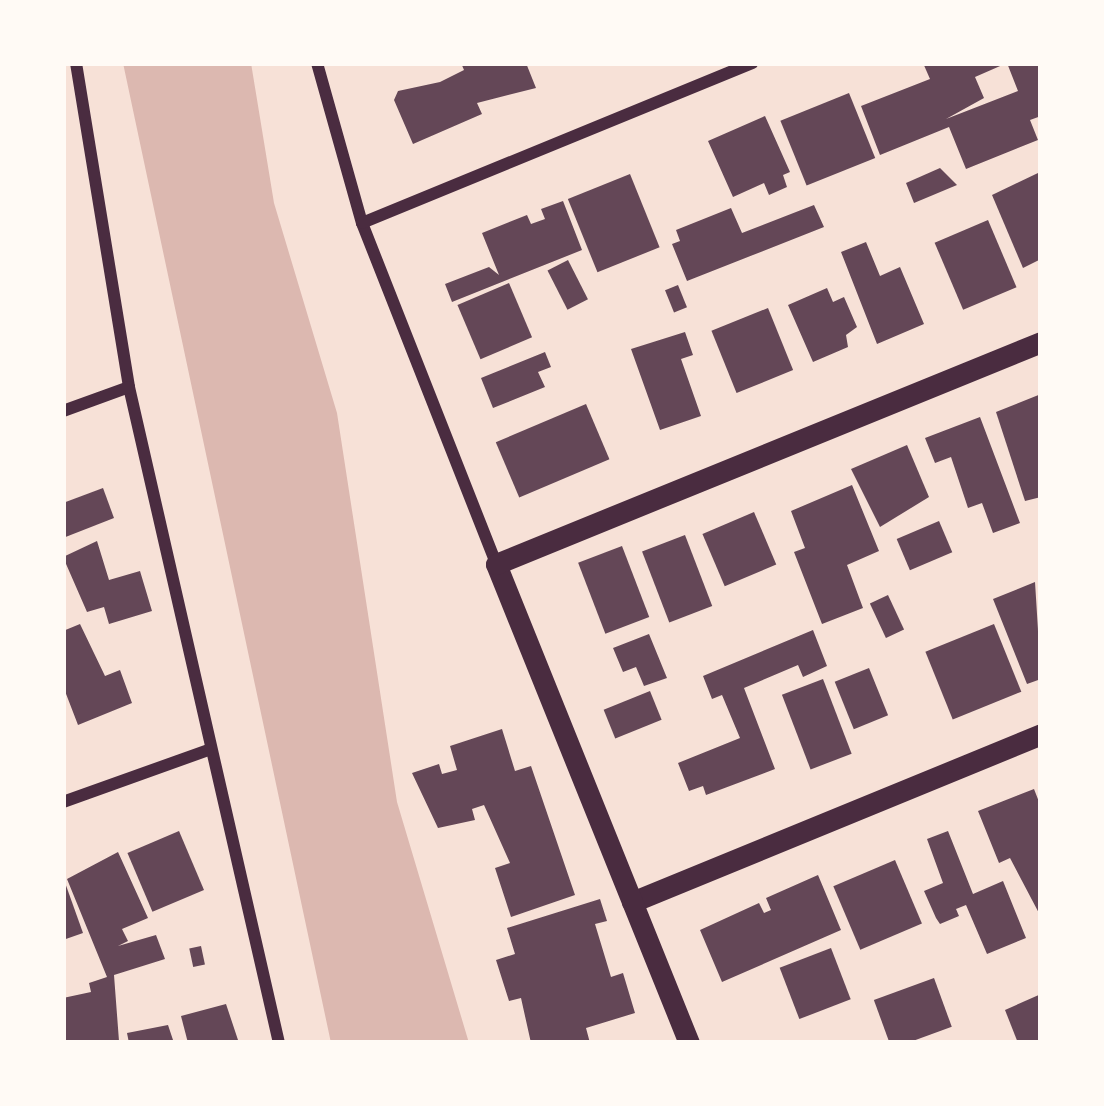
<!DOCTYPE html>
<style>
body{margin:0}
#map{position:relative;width:1104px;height:1106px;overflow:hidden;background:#f7e1d7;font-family:"Nunito Sans",sans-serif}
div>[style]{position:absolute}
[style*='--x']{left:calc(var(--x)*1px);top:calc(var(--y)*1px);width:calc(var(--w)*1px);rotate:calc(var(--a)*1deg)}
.water>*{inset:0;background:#dcb8b0}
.building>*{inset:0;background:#644757;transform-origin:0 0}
.minor>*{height:12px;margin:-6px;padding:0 6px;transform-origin:6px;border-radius:6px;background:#4a2c40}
.tertiary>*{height:21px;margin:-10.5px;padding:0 10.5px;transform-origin:10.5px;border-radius:10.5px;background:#4a2c40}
span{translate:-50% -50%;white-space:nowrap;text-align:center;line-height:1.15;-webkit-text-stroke:12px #fffaf5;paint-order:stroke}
.frame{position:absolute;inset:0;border:66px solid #fffaf5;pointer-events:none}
</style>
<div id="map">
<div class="water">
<div style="clip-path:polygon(123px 63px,251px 63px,274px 203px,337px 413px,397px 802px,469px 1043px,331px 1043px)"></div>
</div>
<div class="building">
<div style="clip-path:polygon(461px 63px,526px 63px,536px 88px,477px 103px,482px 114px,413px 144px,394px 100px,398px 91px,440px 82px,464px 70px)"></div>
<div style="clip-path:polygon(evenodd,923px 63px,1041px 63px,1041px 116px,1030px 120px,1038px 140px,966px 169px,949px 127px,880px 155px,861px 106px,930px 79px,923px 63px,1007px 63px,1018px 91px,946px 119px,984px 98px,975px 77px,1007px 63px)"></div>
<div style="left:849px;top:93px;width:70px;height:74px;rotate:68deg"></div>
<div style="clip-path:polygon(765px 116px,790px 172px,783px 175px,787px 187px,769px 195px,764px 183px,733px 197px,708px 141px)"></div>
<div style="clip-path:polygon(940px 168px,957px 185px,914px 203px,906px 183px)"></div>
<div style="clip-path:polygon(1038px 173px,1041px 259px,1023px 268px,992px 195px)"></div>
<div style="left:630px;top:174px;width:79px;height:67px;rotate:68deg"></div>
<div style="clip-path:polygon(563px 201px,582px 250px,452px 302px,445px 284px,489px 267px,499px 275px,482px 233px,527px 215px,531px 224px,545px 219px,541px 209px)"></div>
<div style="clip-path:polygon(814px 205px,824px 227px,687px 281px,672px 244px,680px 241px,676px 230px,731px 208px,742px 233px)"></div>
<div style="left:988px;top:220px;width:73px;height:58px;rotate:67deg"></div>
<div style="clip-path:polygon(866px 242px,880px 276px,900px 267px,924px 324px,877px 344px,841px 252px)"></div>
<div style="left:568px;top:260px;width:44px;height:23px;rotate:63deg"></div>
<div style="left:509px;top:283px;width:59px;height:56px;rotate:67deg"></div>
<div style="left:678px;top:285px;width:24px;height:14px;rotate:68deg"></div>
<div style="clip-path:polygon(827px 288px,833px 302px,844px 297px,857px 327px,846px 335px,848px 347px,813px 362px,788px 305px)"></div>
<div style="left:768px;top:308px;width:67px;height:61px;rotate:68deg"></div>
<div style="clip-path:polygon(685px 332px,693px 355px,681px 359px,701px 416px,660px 430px,631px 349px)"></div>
<div style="clip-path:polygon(545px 352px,551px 367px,538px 372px,545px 387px,493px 408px,481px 378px)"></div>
<div style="clip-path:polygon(1041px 394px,1041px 497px,1025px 501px,996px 412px)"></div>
<div style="left:586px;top:404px;width:60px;height:98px;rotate:67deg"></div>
<div style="clip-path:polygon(980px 417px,1020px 523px,993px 533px,982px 503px,968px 508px,951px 457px,935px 463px,925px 438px)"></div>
<div style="clip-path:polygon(907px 445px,929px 497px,880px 527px,851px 469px)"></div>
<div style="clip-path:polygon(852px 485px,879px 551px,847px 565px,863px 608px,822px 624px,794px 552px,805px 548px,791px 511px)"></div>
<div style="clip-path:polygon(103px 488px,114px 518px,63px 538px,63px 503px)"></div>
<div style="left:754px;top:512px;width:57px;height:56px;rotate:67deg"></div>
<div style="left:939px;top:521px;width:34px;height:46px;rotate:67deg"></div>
<div style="left:685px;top:535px;width:76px;height:46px;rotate:69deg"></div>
<div style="clip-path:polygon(97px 541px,109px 580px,140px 571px,152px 611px,109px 624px,104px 607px,87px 612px,63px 557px)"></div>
<div style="left:622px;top:546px;width:76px;height:47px;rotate:69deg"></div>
<div style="clip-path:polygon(1035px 582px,1041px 679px,1027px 684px,993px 599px)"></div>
<div style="left:888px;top:595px;width:38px;height:20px;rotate:65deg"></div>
<div style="clip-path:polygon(80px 624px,105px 676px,120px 670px,132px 703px,78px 725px,63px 686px,63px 631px)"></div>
<div style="left:994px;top:624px;width:73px;height:74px;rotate:68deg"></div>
<div style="clip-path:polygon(813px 630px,827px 666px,803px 677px,798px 665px,744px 688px,775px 769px,706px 795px,703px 786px,689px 791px,678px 763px,740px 738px,722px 695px,712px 699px,703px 676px)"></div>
<div style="clip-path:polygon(649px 634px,667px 678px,644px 686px,636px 667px,623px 672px,613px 648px)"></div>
<div style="left:869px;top:668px;width:51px;height:37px;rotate:68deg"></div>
<div style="left:823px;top:679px;width:80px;height:44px;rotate:69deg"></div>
<div style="left:650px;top:691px;width:31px;height:50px;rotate:68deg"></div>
<div style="clip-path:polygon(502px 729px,515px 771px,531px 766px,575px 895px,511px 917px,495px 868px,510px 863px,484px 805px,472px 809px,475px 820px,438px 828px,412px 773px,439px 764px,442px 774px,457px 770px,450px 746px)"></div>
<div style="clip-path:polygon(1034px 789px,1041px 807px,1041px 917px,1010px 858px,999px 863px,978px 811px)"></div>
<div style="left:179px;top:831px;width:64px;height:56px;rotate:67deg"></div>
<div style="clip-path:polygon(948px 831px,973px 894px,1003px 881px,1026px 938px,987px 954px,966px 905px,956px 909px,959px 916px,940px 924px,936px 918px,924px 891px,943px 883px,927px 839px)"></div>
<div style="clip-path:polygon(118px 852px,148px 918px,122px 929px,128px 941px,118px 946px,156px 935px,165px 959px,114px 975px,119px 1041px,63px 1043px,63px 998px,91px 992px,89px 983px,107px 977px,67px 879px)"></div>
<div style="left:895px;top:860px;width:69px;height:67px;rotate:67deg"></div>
<div style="clip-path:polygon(818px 875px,841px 930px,722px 982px,700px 930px,759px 903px,764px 913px,771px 910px,766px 898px)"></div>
<div style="clip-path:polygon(63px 877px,83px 933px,63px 940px)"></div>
<div style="clip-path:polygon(600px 899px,607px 921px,595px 924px,611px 977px,623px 973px,635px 1013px,586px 1028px,590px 1043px,531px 1043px,521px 998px,509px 1001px,496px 960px,515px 954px,507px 928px)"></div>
<div style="left:201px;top:946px;width:19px;height:12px;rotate:78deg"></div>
<div style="left:831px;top:948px;width:55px;height:55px;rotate:69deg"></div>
<div style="left:934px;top:978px;width:52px;height:64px;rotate:70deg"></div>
<div style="clip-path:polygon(1041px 994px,1041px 1043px,1018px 1043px,1005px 1010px)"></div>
<div style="clip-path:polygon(226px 1004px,239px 1043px,188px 1043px,181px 1016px)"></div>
<div style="clip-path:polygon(168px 1025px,174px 1043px,129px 1043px,127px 1033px)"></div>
</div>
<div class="minor">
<div style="--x:76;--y:63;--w:328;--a:80.7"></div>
<div style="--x:129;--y:387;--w:673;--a:77.12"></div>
<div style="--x:317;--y:63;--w:166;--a:74.3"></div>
<div style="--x:362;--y:223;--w:366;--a:68.5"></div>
<div style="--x:362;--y:223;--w:422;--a:-22.3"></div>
<div style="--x:63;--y:411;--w:70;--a:-20"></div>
<div style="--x:63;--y:802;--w:154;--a:-19.7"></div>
</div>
<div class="tertiary">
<div style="--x:632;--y:902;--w:442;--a:-22.3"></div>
<div style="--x:689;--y:1043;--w:516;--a:-111.95"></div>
<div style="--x:496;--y:564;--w:588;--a:-22.16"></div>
</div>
<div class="frame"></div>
</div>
